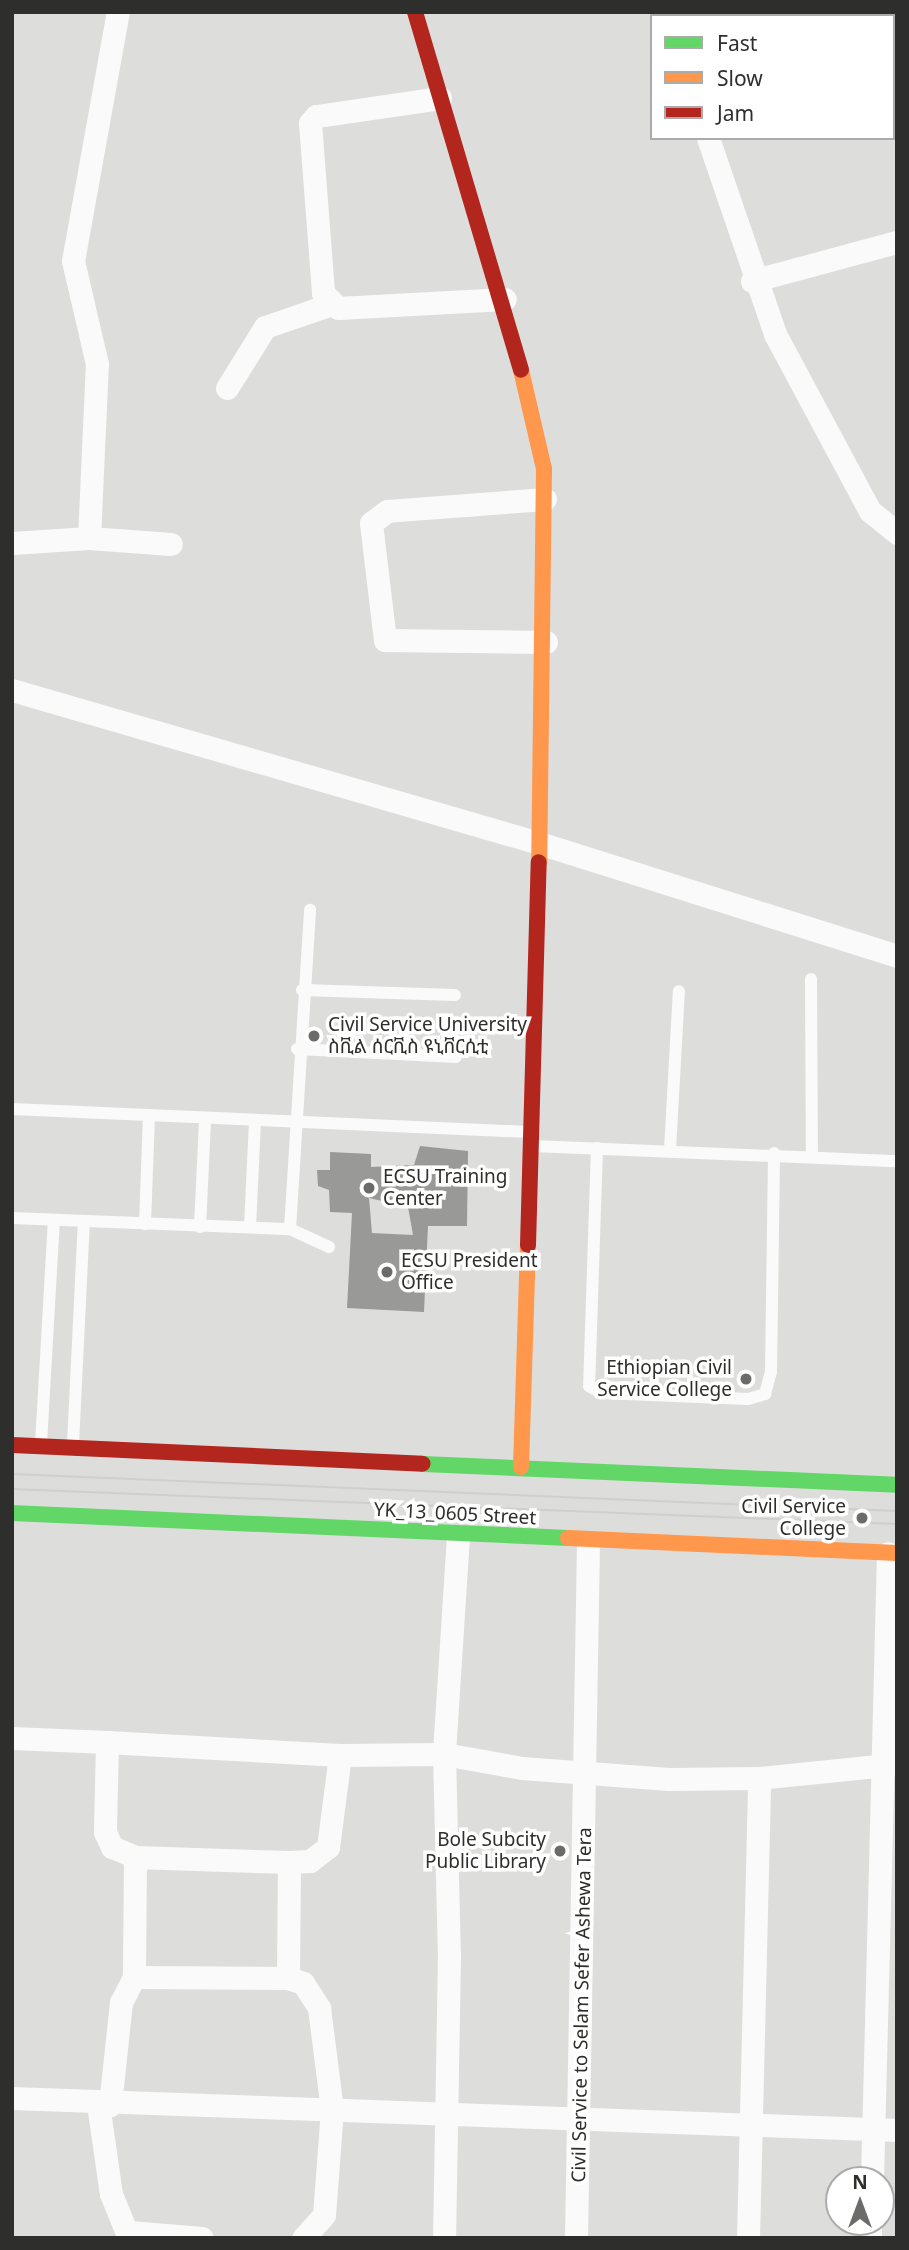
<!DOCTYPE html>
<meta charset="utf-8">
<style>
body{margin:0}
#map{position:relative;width:909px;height:2250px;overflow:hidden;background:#dddedc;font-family:"Noto Sans","Noto Sans Ethiopic",sans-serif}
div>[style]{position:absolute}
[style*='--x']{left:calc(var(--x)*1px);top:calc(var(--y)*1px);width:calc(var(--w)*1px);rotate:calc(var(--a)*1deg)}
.building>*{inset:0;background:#999a98}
.lane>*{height:12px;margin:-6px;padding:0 6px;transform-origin:6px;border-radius:6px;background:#fafafa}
.street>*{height:23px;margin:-11.5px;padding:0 11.5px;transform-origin:11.5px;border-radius:11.5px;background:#fafafa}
.fast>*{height:16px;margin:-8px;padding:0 8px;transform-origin:8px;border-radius:8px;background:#63d668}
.slow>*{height:16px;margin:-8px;padding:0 8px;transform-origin:8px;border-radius:8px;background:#ff974d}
.jam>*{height:16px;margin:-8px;padding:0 8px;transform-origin:8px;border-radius:8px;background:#b3261e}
.tram>*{height:2px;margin:-1px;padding:0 1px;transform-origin:1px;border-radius:1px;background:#cfd0ce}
.dots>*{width:19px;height:19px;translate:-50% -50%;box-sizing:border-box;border:4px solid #fff;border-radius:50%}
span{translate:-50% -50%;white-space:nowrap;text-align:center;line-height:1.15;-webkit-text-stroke:7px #fff;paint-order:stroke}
.poi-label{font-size:19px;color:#2e2e2c}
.left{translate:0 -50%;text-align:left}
.right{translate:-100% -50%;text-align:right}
.street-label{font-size:19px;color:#2e2e2c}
.frame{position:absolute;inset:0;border:14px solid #2e2e2c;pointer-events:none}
.legend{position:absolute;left:650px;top:14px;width:245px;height:126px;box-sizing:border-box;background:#fff;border:2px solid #ababab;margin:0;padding:9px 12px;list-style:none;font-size:21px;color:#2e2e2c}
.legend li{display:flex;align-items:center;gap:14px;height:35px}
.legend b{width:35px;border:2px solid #ababab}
.north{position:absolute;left:825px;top:2166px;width:70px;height:70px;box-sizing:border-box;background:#fff;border:2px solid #ababab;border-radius:50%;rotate:0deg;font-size:19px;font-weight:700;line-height:28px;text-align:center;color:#2e2e2c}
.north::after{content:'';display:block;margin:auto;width:24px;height:32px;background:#6b6c6a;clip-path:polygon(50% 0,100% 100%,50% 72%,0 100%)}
</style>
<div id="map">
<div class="building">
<div style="clip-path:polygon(evenodd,420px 1146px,468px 1151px,467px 1226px,428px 1226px,424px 1312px,347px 1308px,352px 1213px,330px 1212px,329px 1190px,318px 1186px,317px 1170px,330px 1170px,330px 1152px,371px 1154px,371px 1167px,414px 1165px,420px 1146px,369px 1198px,408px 1207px,413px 1235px,372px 1233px,369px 1198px)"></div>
</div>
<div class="lane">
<div style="--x:811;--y:979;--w:176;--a:89.7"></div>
<div style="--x:302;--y:990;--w:153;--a:1.9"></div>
<div style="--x:297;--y:1049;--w:159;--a:2.9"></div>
<div style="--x:12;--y:1109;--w:518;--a:2.55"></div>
<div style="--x:533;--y:1146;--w:364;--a:2.4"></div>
<div style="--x:597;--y:1148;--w:238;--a:91.9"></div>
<div style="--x:589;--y:1386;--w:14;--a:30"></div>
<div style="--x:601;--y:1393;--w:147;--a:2.3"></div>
<div style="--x:748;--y:1399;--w:18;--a:-16"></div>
<div style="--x:765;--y:1394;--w:23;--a:-75"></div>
<div style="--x:771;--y:1372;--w:219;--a:-89.2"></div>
<div style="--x:670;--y:1150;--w:159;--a:-86.8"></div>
<div style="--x:12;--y:1218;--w:278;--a:2.3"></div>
<div style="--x:290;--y:1229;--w:43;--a:24.8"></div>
<div style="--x:145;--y:1224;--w:109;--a:-87.9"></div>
<div style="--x:200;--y:1227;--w:108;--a:-87.3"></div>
<div style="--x:250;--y:1227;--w:106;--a:-87.3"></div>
<div style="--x:290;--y:1229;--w:320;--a:-86.4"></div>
<div style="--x:41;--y:1444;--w:224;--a:-86.7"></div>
<div style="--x:73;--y:1444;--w:222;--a:-87.2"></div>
</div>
<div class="street">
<div style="--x:668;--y:12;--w:4;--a:76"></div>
<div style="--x:869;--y:12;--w:4;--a:76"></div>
<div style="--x:893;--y:29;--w:4;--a:-14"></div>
<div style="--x:440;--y:98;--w:125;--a:171.7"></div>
<div style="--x:316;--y:116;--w:9;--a:131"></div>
<div style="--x:310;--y:123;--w:170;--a:85.6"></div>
<div style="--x:323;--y:293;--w:21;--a:45"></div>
<div style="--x:338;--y:308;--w:167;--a:-3.1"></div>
<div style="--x:708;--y:138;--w:207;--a:71.1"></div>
<div style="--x:775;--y:334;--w:201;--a:61.8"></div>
<div style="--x:870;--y:511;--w:35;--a:39"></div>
<div style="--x:752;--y:281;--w:150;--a:-15.1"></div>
<div style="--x:227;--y:388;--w:72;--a:-58.1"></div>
<div style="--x:265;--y:327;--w:68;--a:-19"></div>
<div style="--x:545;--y:499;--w:158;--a:175.7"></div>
<div style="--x:387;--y:511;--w:20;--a:143"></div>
<div style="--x:371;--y:523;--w:118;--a:83.2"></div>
<div style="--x:385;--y:640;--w:161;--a:0.7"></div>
<div style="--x:89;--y:538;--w:82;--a:4.2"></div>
<div style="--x:12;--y:543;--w:77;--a:-3.7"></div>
<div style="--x:89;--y:538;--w:174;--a:-87.4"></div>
<div style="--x:97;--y:364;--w:106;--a:-103.1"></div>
<div style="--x:73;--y:261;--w:253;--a:-79.8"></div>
<div style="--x:12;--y:690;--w:549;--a:16.19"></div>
<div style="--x:539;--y:843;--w:375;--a:17.5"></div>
<div style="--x:458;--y:1536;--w:218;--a:93.7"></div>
<div style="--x:444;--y:1754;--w:79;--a:10.2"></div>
<div style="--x:522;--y:1768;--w:147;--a:4.3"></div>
<div style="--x:669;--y:1779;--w:90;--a:-0.6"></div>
<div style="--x:759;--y:1778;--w:139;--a:-5.8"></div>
<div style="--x:12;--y:1738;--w:95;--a:2.4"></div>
<div style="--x:107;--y:1742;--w:90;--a:91.3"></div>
<div style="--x:105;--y:1832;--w:17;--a:65"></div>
<div style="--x:112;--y:1847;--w:25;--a:23"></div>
<div style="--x:135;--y:1857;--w:120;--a:90.5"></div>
<div style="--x:134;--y:1977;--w:28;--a:117"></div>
<div style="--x:121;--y:2002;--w:104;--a:96.1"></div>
<div style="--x:107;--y:1742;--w:233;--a:3.2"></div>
<div style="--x:340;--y:1755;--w:93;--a:97.4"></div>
<div style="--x:328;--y:1847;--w:23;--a:142"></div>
<div style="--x:310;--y:1861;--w:21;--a:177"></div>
<div style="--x:289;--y:1862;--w:116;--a:90.5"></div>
<div style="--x:288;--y:1978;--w:16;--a:18"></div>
<div style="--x:303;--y:1983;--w:30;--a:57"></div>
<div style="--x:319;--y:2008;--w:102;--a:82.7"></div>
<div style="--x:332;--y:2109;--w:106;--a:94.3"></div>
<div style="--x:324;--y:2215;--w:31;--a:132"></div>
<div style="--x:340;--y:1755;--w:104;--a:-0.6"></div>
<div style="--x:444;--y:1754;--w:201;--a:88.6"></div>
<div style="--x:449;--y:1955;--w:283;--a:91"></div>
<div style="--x:135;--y:1857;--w:154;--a:1.9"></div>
<div style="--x:134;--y:1977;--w:154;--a:0.4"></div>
<div style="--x:12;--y:2098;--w:886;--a:2.07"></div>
<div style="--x:98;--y:2104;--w:91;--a:81.8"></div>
<div style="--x:111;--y:2194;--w:48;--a:67.8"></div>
<div style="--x:872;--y:2180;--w:627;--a:-88.54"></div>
<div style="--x:129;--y:2232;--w:73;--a:4.7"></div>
<div style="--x:576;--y:2238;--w:696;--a:-89.01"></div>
<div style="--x:748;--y:2238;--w:460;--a:-88.6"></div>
<div style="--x:870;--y:2238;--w:16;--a:-90"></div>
</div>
<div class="fast">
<div style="--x:423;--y:1464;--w:474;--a:2.5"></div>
<div style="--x:12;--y:1513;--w:557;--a:2.57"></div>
</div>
<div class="slow">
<div style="--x:521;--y:370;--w:102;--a:76.9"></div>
<div style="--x:544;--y:469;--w:393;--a:90.7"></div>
<div style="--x:521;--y:1467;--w:222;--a:-88.2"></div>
<div style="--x:568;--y:1538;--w:329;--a:2.6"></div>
</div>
<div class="jam">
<div style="--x:415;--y:12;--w:373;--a:73.5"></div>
<div style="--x:528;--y:1245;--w:383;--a:-88.4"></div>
<div style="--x:12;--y:1445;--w:411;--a:2.6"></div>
</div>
<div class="tram">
<div style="--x:12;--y:1474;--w:886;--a:2.39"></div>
<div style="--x:12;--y:1489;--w:886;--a:2.26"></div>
</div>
<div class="dots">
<div style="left:314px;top:1036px;background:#6b6c6a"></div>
<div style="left:369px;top:1188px;background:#6b6c6a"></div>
<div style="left:387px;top:1272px;background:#6b6c6a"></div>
<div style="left:746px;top:1379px;background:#6b6c6a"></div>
<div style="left:862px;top:1518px;background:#6b6c6a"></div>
<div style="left:560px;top:1851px;background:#6b6c6a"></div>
</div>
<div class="poi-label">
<span class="left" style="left:328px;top:1036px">Civil Service University<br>ስቪል ሰርቪስ ዩኒቨርሲቲ</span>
<span class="left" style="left:383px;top:1188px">ECSU Training<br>Center</span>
<span class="left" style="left:401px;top:1272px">ECSU President<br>Office</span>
<span class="right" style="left:732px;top:1379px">Ethiopian Civil<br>Service College</span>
<span class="right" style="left:846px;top:1518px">Civil Service<br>College</span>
<span class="right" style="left:546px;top:1851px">Bole Subcity<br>Public Library</span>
</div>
<div class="street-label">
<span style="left:455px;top:1514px;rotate:3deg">YK_13_0605 Street</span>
<span style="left:582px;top:2005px;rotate:-89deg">Civil Service to Selam Sefer Ashewa Tera</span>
</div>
<div class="frame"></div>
<ul class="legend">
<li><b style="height:9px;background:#63d668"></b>Fast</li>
<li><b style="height:9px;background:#ff974d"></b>Slow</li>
<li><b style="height:9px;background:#b3261e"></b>Jam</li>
</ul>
<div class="north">N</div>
</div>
